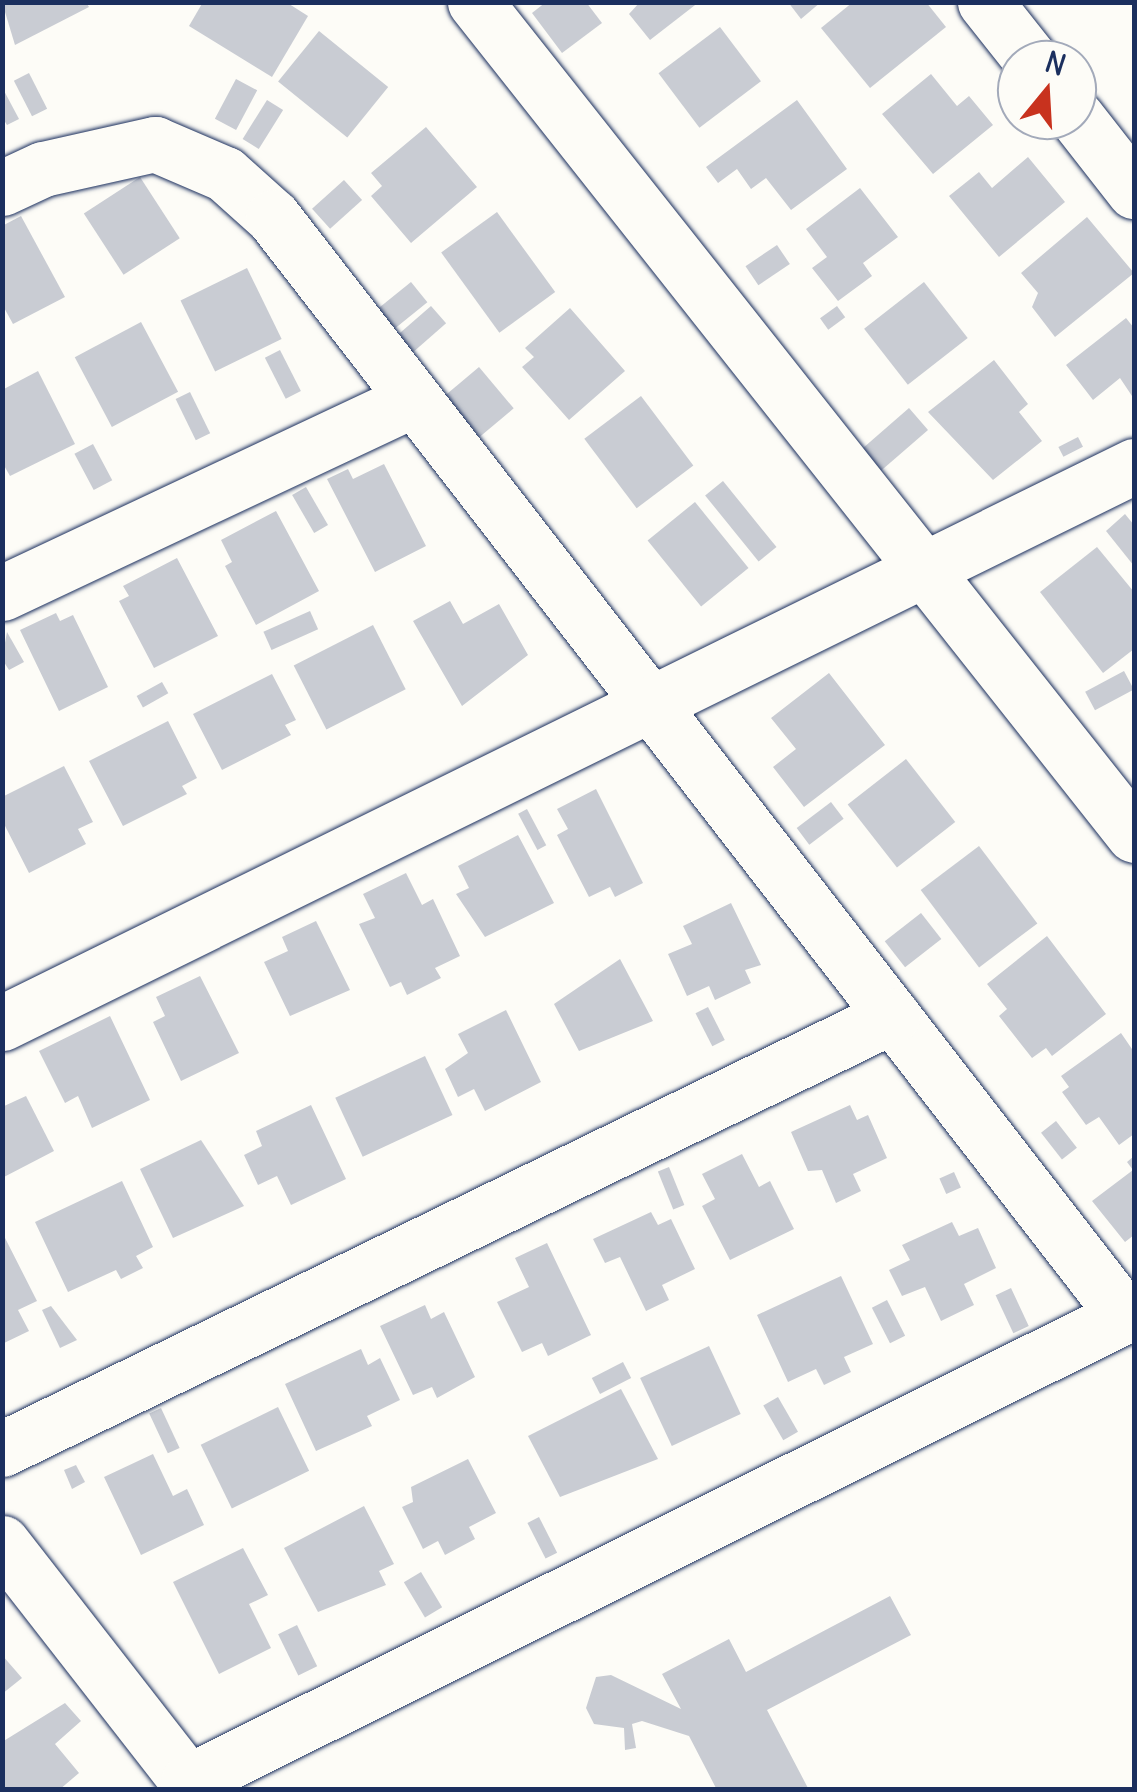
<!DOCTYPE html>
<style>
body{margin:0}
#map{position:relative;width:1137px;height:1792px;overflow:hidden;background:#fdfcf7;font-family:Delius,sans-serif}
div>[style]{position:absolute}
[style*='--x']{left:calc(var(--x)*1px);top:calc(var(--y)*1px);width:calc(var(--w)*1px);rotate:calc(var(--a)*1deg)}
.building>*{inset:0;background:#c9ccd3;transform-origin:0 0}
.roads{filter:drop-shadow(0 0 2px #1b2f5e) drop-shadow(0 0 2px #1b2f5e)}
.minor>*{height:55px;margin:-27.5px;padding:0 27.5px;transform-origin:27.5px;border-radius:27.5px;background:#fdfcf7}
span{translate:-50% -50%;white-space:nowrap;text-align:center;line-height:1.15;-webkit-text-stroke:8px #fdfcf7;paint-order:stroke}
.frame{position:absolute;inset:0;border:5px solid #1b2f5e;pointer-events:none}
.north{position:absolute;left:997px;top:40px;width:100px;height:100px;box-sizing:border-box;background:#fdfcf7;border:2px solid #a3aaba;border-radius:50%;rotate:18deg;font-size:28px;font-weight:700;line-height:40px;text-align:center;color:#1b2f5e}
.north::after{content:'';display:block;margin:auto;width:35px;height:45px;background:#c8321e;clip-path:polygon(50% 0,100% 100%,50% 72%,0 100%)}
</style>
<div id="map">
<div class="building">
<div style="clip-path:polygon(2px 2px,86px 2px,89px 7px,15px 45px)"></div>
<div style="clip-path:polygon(203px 2px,286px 2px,308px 16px,272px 77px,189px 26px)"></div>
<div style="clip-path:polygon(546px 2px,586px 2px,602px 23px,562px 53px,532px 13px)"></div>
<div style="clip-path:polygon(699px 2px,650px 40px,629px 14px,640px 2px)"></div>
<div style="clip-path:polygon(788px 2px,821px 2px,801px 19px)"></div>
<div style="clip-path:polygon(853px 2px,926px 2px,946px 27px,870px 88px,821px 28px)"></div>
<div style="left:720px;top:27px;width:68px;height:77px;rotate:53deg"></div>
<div style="left:319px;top:31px;width:89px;height:65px;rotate:39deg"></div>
<div style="left:29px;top:73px;width:40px;height:17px;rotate:63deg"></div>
<div style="clip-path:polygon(931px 74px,957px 106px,969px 96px,993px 125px,933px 174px,882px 114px)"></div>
<div style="left:236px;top:79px;width:24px;height:45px;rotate:28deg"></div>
<div style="clip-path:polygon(2px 87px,19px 119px,7px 125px,2px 117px)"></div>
<div style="left:267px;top:100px;width:19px;height:46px;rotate:32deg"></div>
<div style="clip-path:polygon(797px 100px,847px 169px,791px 210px,766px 178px,751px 189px,737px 169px,718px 183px,706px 167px)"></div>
<div style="clip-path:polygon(426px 127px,477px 187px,411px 243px,371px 196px,382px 186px,371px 173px)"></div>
<div style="clip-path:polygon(1028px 157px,1065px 202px,999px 257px,949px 196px,979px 172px,992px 188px)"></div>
<div style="left:140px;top:177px;width:73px;height:67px;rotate:57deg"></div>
<div style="left:344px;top:180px;width:27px;height:43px;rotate:48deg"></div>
<div style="clip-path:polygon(860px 188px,898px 237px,863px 263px,872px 276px,838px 301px,812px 268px,827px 257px,806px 229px)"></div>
<div style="left:497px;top:212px;width:99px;height:69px;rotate:54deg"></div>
<div style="clip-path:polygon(21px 216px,65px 297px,13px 324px,2px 304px,2px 226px)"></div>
<div style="clip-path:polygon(1087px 217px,1134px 273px,1055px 337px,1032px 307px,1038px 293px,1021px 273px)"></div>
<div style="left:777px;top:245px;width:23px;height:38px;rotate:56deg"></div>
<div style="left:247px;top:268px;width:79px;height:74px;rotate:64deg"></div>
<div style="left:411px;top:282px;width:26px;height:55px;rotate:51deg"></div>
<div style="left:924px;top:282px;width:71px;height:76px;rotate:52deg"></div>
<div style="left:431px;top:306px;width:23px;height:45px;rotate:49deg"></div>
<div style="left:837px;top:306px;width:14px;height:21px;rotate:54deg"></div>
<div style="clip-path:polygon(570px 308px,625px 371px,569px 420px,522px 367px,534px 357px,525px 348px)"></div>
<div style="clip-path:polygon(1126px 318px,1134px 328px,1134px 399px,1120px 378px,1093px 400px,1066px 365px)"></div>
<div style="left:141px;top:322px;width:79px;height:75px;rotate:62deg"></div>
<div style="left:280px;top:350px;width:46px;height:17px;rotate:63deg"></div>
<div style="clip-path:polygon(994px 360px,1028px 404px,1019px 412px,1042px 441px,993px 480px,928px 412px)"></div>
<div style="left:479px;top:367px;width:54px;height:45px;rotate:50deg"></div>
<div style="clip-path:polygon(38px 371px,75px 444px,10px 476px,2px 462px,2px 390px)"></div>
<div style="left:190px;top:392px;width:46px;height:16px;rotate:64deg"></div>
<div style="left:641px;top:396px;width:87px;height:71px;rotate:53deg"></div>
<div style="left:909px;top:408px;width:29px;height:62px;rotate:49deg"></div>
<div style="left:1078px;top:437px;width:11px;height:22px;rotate:63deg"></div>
<div style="left:93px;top:444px;width:41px;height:21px;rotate:62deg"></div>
<div style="clip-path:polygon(384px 464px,426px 546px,375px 572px,327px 479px,348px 469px,353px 479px)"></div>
<div style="left:723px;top:481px;width:85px;height:23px;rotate:51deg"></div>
<div style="left:306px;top:487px;width:44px;height:16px;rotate:60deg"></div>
<div style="left:695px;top:502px;width:85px;height:61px;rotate:51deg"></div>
<div style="clip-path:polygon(276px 511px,319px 591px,256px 625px,225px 566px,232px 562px,221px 540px)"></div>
<div style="clip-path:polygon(1125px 514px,1134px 525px,1134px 566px,1106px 531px)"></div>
<div style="clip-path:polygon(1097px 547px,1134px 592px,1134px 649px,1103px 673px,1040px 592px)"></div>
<div style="clip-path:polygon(177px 558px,218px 636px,154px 668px,119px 601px,129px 596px,123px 586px)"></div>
<div style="clip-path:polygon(450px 601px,463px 624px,499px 604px,528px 655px,462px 706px,413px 621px)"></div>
<div style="left:310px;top:611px;width:20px;height:51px;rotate:66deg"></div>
<div style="clip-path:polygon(56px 613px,60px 621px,73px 615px,108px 687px,59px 711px,20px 630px)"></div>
<div style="left:373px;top:625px;width:72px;height:89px;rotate:63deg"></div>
<div style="clip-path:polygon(7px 632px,24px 662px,9px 670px,2px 659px)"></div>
<div style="left:1124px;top:671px;width:21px;height:44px;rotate:62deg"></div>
<div style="clip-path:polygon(829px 673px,885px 745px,804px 807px,773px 767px,796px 749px,771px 718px)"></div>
<div style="clip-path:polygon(272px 674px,296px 720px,285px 725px,291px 735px,222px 770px,193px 714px)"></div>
<div style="left:162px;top:682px;width:13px;height:29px;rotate:61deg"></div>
<div style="clip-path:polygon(168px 721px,197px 778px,182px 786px,187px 794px,123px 826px,89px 761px)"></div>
<div style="left:906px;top:759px;width:80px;height:74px;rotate:52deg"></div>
<div style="clip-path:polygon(64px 766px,93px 822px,78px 829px,86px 844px,29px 873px,2px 820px,2px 797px)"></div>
<div style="clip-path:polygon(596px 789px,643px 883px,615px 897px,610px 887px,589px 897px,557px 835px,568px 829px,557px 809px)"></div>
<div style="left:831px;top:802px;width:21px;height:43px;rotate:53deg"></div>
<div style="left:527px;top:809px;width:41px;height:10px;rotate:62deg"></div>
<div style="clip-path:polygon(518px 835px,554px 903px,485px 937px,456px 894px,469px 888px,458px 866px)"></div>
<div style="left:979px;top:846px;width:97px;height:73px;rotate:53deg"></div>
<div style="clip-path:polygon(406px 873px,422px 905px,433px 899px,460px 956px,435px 968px,441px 978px,407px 995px,401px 982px,390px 987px,359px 924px,375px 918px,363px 894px)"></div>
<div style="clip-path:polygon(731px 903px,761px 965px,745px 970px,751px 983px,715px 1000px,709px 986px,687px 996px,668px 954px,692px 944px,683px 926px)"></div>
<div style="left:921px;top:913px;width:33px;height:46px;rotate:52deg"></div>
<div style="clip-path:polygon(316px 921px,350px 990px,290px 1016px,264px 962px,288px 951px,282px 937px)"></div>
<div style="clip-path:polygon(1047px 936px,1106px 1014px,1052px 1056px,1046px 1048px,1032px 1058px,999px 1016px,1007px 1009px,987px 984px)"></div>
<div style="clip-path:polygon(620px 959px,653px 1021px,579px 1051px,554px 1004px)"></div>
<div style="clip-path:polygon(200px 976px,239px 1053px,181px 1081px,153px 1022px,165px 1016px,156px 997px)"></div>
<div style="left:708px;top:1007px;width:37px;height:14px;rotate:63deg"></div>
<div style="clip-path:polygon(506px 1010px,541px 1082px,485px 1111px,474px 1089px,458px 1097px,445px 1069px,468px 1053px,458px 1034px)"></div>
<div style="clip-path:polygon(110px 1016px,150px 1100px,92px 1128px,78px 1096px,65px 1103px,39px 1051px)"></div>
<div style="clip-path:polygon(1121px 1033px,1134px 1052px,1134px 1134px,1119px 1145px,1099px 1117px,1086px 1125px,1062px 1092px,1069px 1087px,1061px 1076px)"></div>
<div style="left:425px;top:1056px;width:65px;height:99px;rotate:65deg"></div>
<div style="clip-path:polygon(26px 1096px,54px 1151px,2px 1178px,2px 1107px)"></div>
<div style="clip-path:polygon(311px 1105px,346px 1179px,291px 1205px,277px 1176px,258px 1185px,244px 1155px,262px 1146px,256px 1131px)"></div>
<div style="clip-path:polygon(850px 1105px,857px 1120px,868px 1115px,887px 1158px,853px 1174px,861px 1191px,836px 1203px,822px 1170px,808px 1171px,791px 1132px)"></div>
<div style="left:1056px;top:1121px;width:34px;height:19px;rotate:52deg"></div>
<div style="clip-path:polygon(201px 1140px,244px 1206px,173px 1238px,140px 1169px)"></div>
<div style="clip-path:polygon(742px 1154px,759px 1187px,770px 1181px,794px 1229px,730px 1260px,702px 1206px,715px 1199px,702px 1174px)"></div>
<div style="clip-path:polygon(1134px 1156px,1134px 1235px,1125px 1242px,1092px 1201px,1133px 1170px,1127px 1162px)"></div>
<div style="left:669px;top:1167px;width:41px;height:12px;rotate:68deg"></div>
<div style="left:954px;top:1172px;width:17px;height:16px;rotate:66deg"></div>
<div style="clip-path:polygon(122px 1181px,153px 1247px,136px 1256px,143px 1268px,121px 1279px,116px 1270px,68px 1292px,35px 1222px)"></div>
<div style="clip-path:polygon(651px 1212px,658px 1225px,671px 1219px,695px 1269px,662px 1285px,669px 1300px,646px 1311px,620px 1257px,605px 1263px,593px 1239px)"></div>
<div style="clip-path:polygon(952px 1222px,959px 1236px,978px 1228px,996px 1268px,964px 1284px,974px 1305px,941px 1321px,925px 1287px,902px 1296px,889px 1270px,910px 1260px,902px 1245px)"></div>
<div style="clip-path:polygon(2px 1232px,37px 1301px,18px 1310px,29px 1331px,2px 1344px)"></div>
<div style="clip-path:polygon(547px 1243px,591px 1335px,548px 1356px,542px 1343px,522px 1352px,497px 1302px,529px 1287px,515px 1258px)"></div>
<div style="clip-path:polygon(841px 1276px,873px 1344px,844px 1357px,851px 1372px,824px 1385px,816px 1369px,788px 1382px,757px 1315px)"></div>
<div style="left:1011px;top:1288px;width:42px;height:17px;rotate:65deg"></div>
<div style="left:887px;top:1300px;width:40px;height:17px;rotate:63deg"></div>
<div style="clip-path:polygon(425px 1305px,431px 1319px,444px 1312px,475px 1377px,437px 1398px,432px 1387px,413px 1395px,380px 1326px)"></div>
<div style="clip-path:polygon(51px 1306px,77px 1340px,60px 1348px,42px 1310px)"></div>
<div style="left:709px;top:1346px;width:75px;height:76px;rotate:65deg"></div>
<div style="clip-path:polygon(361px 1349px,368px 1365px,380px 1358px,400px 1400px,367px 1416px,372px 1426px,316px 1451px,285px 1384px)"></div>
<div style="left:623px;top:1362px;width:18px;height:35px;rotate:63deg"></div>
<div style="clip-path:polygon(621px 1389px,658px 1459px,560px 1497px,528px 1436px)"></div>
<div style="left:778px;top:1397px;width:40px;height:17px;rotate:60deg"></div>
<div style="left:278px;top:1407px;width:71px;height:86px;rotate:64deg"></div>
<div style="left:161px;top:1408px;width:44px;height:13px;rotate:65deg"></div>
<div style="clip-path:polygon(153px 1454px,173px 1496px,187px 1489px,204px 1525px,141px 1555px,104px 1477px)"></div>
<div style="clip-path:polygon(468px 1459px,496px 1513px,469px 1527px,475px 1539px,445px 1555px,438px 1541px,423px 1549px,402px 1507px,413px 1502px,411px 1487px)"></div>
<div style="clip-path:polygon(76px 1465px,85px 1482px,72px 1489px,64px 1470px)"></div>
<div style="clip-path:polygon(364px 1506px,394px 1564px,379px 1571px,386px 1585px,318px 1612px,284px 1548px)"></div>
<div style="left:539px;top:1517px;width:40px;height:13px;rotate:63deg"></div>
<div style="clip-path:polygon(243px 1548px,268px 1595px,249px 1604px,271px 1648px,219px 1674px,173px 1582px)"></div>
<div style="left:421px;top:1572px;width:41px;height:20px;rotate:59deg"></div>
<div style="clip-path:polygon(890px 1596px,911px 1635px,767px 1710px,809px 1790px,717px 1790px,689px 1736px,642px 1721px,632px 1724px,636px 1748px,625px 1750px,624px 1728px,594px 1724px,586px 1708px,596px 1677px,611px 1675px,681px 1709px,662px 1674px,729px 1639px,746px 1672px)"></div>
<div style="left:297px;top:1625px;width:46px;height:21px;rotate:64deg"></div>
<div style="clip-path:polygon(2px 1655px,22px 1678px,2px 1694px)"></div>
<div style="clip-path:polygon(65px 1703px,81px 1721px,55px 1744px,79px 1773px,59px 1790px,2px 1790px,2px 1742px)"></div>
</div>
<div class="roads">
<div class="minor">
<div style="--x:475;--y:2;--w:1062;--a:51.65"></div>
<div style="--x:985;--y:2;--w:74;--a:51.6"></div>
<div style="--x:1077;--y:118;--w:93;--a:52"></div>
<div style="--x:2;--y:188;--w:45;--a:-24.9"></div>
<div style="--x:43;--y:169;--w:115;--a:-12.6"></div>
<div style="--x:155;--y:144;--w:76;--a:23.2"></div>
<div style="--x:225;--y:174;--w:64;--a:41.9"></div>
<div style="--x:273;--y:217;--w:1391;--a:52.22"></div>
<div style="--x:2;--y:593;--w:455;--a:-25.2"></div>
<div style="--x:2;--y:1023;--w:1262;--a:-26.2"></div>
<div style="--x:2;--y:1449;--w:990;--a:-25.94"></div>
<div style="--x:2;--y:1543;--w:313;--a:52.1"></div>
<div style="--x:188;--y:1782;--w:1057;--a:-26.47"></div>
</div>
</div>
<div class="frame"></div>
<div class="north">N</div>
</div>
